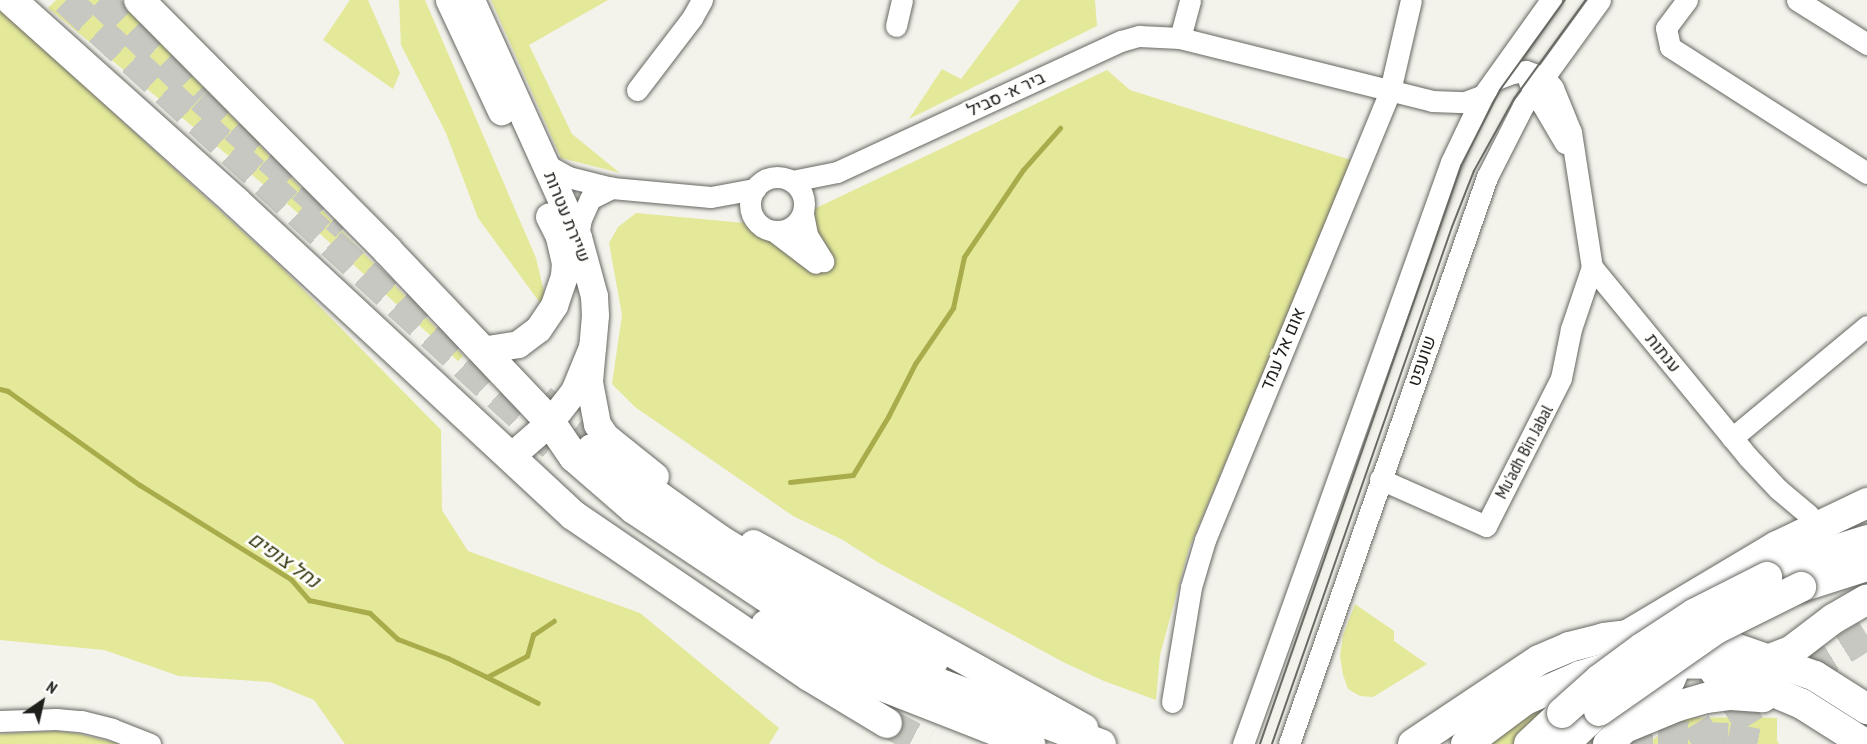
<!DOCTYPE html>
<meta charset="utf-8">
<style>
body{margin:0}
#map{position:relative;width:1867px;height:744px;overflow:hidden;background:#f3f3ec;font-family:"PT Sans Narrow",Heebo,sans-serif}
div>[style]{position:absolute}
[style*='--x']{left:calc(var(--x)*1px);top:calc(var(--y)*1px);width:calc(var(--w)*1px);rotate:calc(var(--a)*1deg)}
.green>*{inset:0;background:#e4e899}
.stream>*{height:4.5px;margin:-2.25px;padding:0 2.25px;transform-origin:2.25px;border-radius:2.25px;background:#a9ac4a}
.highway-tunnel>*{height:30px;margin-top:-15px;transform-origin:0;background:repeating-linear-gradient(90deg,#c8c8c2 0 30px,transparent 0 45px)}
.roads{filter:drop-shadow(0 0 2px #676762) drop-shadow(0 0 2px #676762)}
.minor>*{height:21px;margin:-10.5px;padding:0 10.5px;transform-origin:10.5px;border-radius:10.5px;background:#fff}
.minor>.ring{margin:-10.5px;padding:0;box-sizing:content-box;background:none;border:21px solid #fff;border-radius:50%}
.major>*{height:27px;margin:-13.5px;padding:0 13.5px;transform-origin:13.5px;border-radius:13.5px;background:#fff}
.highway>*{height:30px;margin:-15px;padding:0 15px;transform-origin:15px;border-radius:15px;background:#fff}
.tram>*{height:1.5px;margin:-0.75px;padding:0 0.75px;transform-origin:0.75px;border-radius:0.75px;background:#6a6a65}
.bridges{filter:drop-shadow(0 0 2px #676762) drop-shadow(0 0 2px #676762)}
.highway-bridge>*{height:30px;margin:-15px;padding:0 15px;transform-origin:15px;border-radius:15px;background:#fff}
span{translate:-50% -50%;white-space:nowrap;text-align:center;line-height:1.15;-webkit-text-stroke:5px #fffffe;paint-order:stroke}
.street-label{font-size:18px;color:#1e1e1b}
.water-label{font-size:20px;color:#38390f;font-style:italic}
.north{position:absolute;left:12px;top:672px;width:60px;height:60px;-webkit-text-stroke:4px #fffffe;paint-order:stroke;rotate:34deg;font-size:16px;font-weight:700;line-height:24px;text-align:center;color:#1e1e1b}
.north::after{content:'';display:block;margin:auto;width:21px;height:27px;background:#1e1e1b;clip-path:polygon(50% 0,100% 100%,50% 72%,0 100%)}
</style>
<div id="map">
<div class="green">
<div style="clip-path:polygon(56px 0,119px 0,463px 356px,458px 361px,291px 207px,48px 8px)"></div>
<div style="clip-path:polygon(350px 0,368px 0,400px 73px,393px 89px,323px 40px)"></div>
<div style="clip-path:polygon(399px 0,425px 0,536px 258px,545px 296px,543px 307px,478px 218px,446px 133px,401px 45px)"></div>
<div style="clip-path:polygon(491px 0,608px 0,529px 45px,572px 134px,620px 173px,561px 158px)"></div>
<div style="clip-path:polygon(1020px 0,1095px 0,1097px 26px,909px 119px,942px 69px,961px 79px)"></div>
<div style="clip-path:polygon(0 9px,279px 265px,441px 430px,442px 510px,468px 551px,640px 613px,779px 728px,769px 744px,345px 744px,314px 700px,270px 682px,179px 676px,104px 650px,0 640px)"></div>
<div style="clip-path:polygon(1107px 70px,1130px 90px,1354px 161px,1189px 548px,1160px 655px,1156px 700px,1104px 681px,1065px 663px,879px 563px,843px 540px,793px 516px,635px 407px,612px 384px,622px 315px,609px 243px,618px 227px,636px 213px,778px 226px)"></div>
<div style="clip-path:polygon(1355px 604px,1394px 631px,1394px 641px,1427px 664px,1373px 697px,1360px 696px,1348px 689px,1343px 675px,1340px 656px,1343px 635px)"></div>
<div style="clip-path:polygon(1557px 700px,1515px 744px,1487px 744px,1510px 727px)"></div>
<div style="clip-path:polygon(1751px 717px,1777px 718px,1777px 741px,1779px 744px,1647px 744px,1682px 718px)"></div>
<div style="clip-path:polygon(56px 731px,80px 734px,119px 744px,0 744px,0 734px)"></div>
</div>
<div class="stream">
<div style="--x:0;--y:389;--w:8;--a:14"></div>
<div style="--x:8;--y:391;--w:162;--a:35.5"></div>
<div style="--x:140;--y:485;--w:178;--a:31.9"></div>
<div style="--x:291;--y:579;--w:28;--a:49"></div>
<div style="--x:309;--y:600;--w:62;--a:12"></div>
<div style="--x:370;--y:613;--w:38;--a:43"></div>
<div style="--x:398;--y:639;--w:53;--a:20.8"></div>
<div style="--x:448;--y:658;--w:43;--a:26"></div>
<div style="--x:487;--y:677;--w:45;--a:-27.7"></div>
<div style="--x:527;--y:656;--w:22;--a:-74"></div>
<div style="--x:533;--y:635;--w:25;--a:-34"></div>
<div style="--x:790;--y:482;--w:63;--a:-6.3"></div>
<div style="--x:853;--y:475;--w:68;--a:-58.9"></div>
<div style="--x:888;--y:417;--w:59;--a:-63"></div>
<div style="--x:915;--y:364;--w:68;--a:-55.8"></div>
<div style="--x:953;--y:308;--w:52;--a:-77.8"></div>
<div style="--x:964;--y:257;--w:105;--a:-55.9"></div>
<div style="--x:1023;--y:170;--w:56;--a:-48.6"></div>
<div style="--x:487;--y:677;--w:57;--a:27"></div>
</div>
<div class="highway-tunnel">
<div style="--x:66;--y:0;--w:666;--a:42.51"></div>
<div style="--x:99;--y:0;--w:141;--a:43.9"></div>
<div style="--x:201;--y:98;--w:193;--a:41.6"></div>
<div style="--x:541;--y:399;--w:98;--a:41.3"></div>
<div style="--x:933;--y:661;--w:76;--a:25.9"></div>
<div style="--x:887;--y:723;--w:45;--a:27.7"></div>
<div style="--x:1578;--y:744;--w:81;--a:-6.4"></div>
<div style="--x:1658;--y:735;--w:70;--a:2.5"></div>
<div style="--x:1728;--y:738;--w:33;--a:11"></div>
<div style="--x:1691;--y:744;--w:207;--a:-31.8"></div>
</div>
<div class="roads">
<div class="minor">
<div style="--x:1687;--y:0;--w:35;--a:127"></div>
<div style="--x:1666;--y:28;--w:19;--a:78"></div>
<div style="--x:1670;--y:47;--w:234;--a:32.6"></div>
<div style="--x:1797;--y:0;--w:83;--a:32.2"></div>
<div style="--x:896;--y:26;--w:27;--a:-77"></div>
<div style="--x:1180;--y:38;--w:39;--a:-75"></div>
<div style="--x:1494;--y:80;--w:19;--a:-21"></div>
<div style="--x:1512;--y:73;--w:14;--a:-8"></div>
<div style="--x:1526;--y:71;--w:20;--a:20"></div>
<div style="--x:1545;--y:78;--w:13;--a:51"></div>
<div style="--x:1553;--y:88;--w:48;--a:67.8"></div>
<div style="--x:1571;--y:132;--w:137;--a:81.2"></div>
<div style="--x:1592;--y:267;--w:246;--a:50.6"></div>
<div style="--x:1748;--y:457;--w:44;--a:46.8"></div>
<div style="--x:1778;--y:489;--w:40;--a:40"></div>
<div style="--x:1529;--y:82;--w:71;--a:59.5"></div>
<div style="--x:637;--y:90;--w:91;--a:-52.6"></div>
<div style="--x:692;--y:18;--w:21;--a:-61"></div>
<div style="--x:545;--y:164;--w:26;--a:29"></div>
<div style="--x:568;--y:177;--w:45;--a:14"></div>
<div style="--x:612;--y:188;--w:99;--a:5.2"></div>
<div style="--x:711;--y:197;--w:45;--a:-10.3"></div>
<div class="ring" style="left:750px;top:177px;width:33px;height:33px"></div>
<div style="--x:792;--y:181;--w:46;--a:-11.3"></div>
<div style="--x:837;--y:172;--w:313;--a:-24.8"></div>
<div style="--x:1121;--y:41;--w:19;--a:-16"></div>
<div style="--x:1139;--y:36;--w:41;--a:2.8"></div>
<div style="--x:1180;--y:38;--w:260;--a:14"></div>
<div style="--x:1432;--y:101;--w:33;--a:2"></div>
<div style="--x:1465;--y:102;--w:19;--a:-21"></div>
<div style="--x:803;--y:214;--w:21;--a:79"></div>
<div style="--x:807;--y:235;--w:31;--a:58"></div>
<div style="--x:775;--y:232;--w:51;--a:37.1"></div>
<div style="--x:578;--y:237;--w:18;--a:-81"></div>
<div style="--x:581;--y:219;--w:22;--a:-66"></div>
<div style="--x:590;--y:199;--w:25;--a:-27"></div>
<div style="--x:1732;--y:438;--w:175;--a:-39.7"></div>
<div style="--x:1380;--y:479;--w:116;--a:23.9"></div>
<div style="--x:1486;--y:526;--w:166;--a:-63.1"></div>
<div style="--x:1561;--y:378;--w:50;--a:-78.5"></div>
<div style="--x:1571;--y:329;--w:65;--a:-71.3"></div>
<div style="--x:1172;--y:702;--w:117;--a:-80.6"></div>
<div style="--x:1191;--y:587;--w:49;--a:-73.4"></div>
<div style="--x:1205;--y:540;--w:486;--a:-67.6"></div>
<div style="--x:1390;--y:91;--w:93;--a:-77"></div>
<div style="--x:0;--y:721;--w:56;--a:-2"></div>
<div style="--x:56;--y:719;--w:25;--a:5"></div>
<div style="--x:81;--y:721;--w:32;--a:14"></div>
<div style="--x:112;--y:729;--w:41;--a:21.5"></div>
<div style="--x:1243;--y:744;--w:618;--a:-70.33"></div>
<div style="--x:1451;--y:162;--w:74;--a:-64.5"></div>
<div style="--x:1483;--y:95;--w:117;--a:-54.4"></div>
<div style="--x:1289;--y:744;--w:601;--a:-70.75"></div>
<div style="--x:1487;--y:177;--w:80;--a:-63.1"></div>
<div style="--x:1523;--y:106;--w:131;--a:-54"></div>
</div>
<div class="major">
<div style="--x:449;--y:0;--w:123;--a:64.9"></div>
<div style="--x:471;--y:0;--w:260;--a:65.7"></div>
<div style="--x:578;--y:237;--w:61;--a:74.8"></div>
<div style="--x:594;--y:296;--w:19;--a:87"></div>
<div style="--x:595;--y:315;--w:32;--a:95"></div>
<div style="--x:592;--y:347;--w:48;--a:112.2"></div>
<div style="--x:574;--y:391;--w:39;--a:128"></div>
<div style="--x:550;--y:422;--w:52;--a:138.9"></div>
<div style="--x:592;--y:347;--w:35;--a:95"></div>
<div style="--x:589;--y:382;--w:43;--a:79.2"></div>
<div style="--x:597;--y:424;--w:14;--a:56"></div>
<div style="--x:605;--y:436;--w:64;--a:38.7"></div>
<div style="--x:481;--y:350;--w:37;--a:-9"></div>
<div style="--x:518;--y:344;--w:25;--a:-37"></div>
<div style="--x:538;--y:329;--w:29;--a:-56"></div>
<div style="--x:554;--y:305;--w:31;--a:-71"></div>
<div style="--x:564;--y:276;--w:13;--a:-86"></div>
<div style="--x:565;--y:263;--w:28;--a:-103"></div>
<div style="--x:559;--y:236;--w:22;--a:-117"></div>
<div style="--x:753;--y:543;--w:379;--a:29.1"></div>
</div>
<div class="highway">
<div style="--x:11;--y:0;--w:302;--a:41.9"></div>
<div style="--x:236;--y:202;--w:460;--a:42.9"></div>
<div style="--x:573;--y:515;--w:286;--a:34.3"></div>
<div style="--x:809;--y:676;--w:91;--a:31.1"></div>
<div style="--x:139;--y:0;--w:352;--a:45.2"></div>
<div style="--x:387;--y:250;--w:237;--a:46.5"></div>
<div style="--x:550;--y:422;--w:42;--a:55.6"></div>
<div style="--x:574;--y:457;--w:79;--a:40.9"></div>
<div style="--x:634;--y:509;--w:180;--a:33.7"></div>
<div style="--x:784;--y:609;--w:83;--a:28.1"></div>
<div style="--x:857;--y:648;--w:74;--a:23.8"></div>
<div style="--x:925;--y:678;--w:188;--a:20.6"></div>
<div style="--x:592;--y:449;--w:157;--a:35.4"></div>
<div style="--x:720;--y:540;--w:90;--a:31.4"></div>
<div style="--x:797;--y:587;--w:155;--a:28.6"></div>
<div style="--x:1767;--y:577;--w:73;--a:-21.7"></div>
<div style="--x:1835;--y:550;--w:34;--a:-17"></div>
<div style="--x:1801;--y:587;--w:69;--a:-17.7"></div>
<div style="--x:766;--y:625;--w:120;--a:28.3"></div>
<div style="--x:872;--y:682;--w:170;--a:21.4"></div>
<div style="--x:1631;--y:633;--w:170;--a:-30.8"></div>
<div style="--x:1777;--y:546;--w:100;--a:-25.5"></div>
<div style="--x:1715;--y:672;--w:39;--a:17"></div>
<div style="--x:1752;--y:683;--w:54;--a:22.8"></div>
<div style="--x:1802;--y:704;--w:75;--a:32.4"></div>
<div style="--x:1625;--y:728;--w:57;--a:-22.5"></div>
<div style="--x:1678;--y:706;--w:29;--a:-16"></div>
<div style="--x:1706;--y:698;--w:25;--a:-7"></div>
<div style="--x:1731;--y:695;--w:32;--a:4"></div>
<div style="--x:1413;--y:744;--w:151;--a:-33.7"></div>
<div style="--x:1539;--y:660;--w:33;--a:-23"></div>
<div style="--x:1569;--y:647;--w:36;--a:-14"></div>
<div style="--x:1604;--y:638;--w:23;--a:-7"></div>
<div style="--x:1627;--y:635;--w:43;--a:-1.3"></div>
<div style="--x:1670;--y:634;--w:39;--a:7"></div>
<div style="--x:1709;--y:639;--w:112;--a:19.2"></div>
<div style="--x:1815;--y:676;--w:62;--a:32.4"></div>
<div style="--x:1466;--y:744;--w:74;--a:-36.7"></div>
<div style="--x:1525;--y:700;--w:60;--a:-23.6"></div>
<div style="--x:1580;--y:676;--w:46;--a:-16.5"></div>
<div style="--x:1624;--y:663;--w:120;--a:0.5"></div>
<div style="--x:1744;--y:664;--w:26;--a:-11"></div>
<div style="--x:1770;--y:659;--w:22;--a:-21"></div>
<div style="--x:1791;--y:651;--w:53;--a:-37.3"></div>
<div style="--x:1833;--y:619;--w:39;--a:-30"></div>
<div style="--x:1529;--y:744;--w:45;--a:-43.2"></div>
<div style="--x:1564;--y:744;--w:48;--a:-43.3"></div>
<div style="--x:1608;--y:744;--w:71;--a:-43.9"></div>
<div style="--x:1659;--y:695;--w:19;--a:-54"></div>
<div style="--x:1670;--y:680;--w:17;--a:-66"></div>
<div style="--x:1677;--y:664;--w:16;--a:-94"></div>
</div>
</div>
<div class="tram">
<div style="--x:1260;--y:744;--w:612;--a:-70.82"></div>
<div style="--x:1461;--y:166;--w:85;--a:-62.8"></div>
<div style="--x:1500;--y:90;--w:111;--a:-54.2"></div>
<div style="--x:1272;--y:744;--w:547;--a:-70.8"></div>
<div style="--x:1452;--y:227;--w:60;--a:-68.6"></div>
<div style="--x:1474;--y:171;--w:82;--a:-60.9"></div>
<div style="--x:1514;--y:99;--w:122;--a:-54"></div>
</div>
<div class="bridges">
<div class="highway-bridge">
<div style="--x:1599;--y:711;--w:143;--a:-35"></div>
<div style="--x:1716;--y:629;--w:95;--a:-26.3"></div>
<div style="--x:1562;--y:713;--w:51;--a:-41.8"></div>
<div style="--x:1600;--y:679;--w:52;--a:-36.4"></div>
<div style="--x:1642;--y:648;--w:62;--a:-33.2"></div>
<div style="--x:1694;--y:614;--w:82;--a:-26.9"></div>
</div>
</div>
<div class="street-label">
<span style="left:1006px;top:94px;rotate:-25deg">ביר א- סביל</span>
<span style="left:567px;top:217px;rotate:68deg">שיירת עטרות</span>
<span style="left:1283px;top:349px;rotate:-67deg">אום אל עמד</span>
<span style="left:1663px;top:353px;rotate:51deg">ענתות</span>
<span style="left:1422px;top:361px;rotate:-71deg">שועפט</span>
<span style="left:1524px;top:452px;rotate:-62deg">Mu'adh Bin Jabal</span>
</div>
<div class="water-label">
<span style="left:284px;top:560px;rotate:35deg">נחל צופים</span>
</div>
<div class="north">N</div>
</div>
